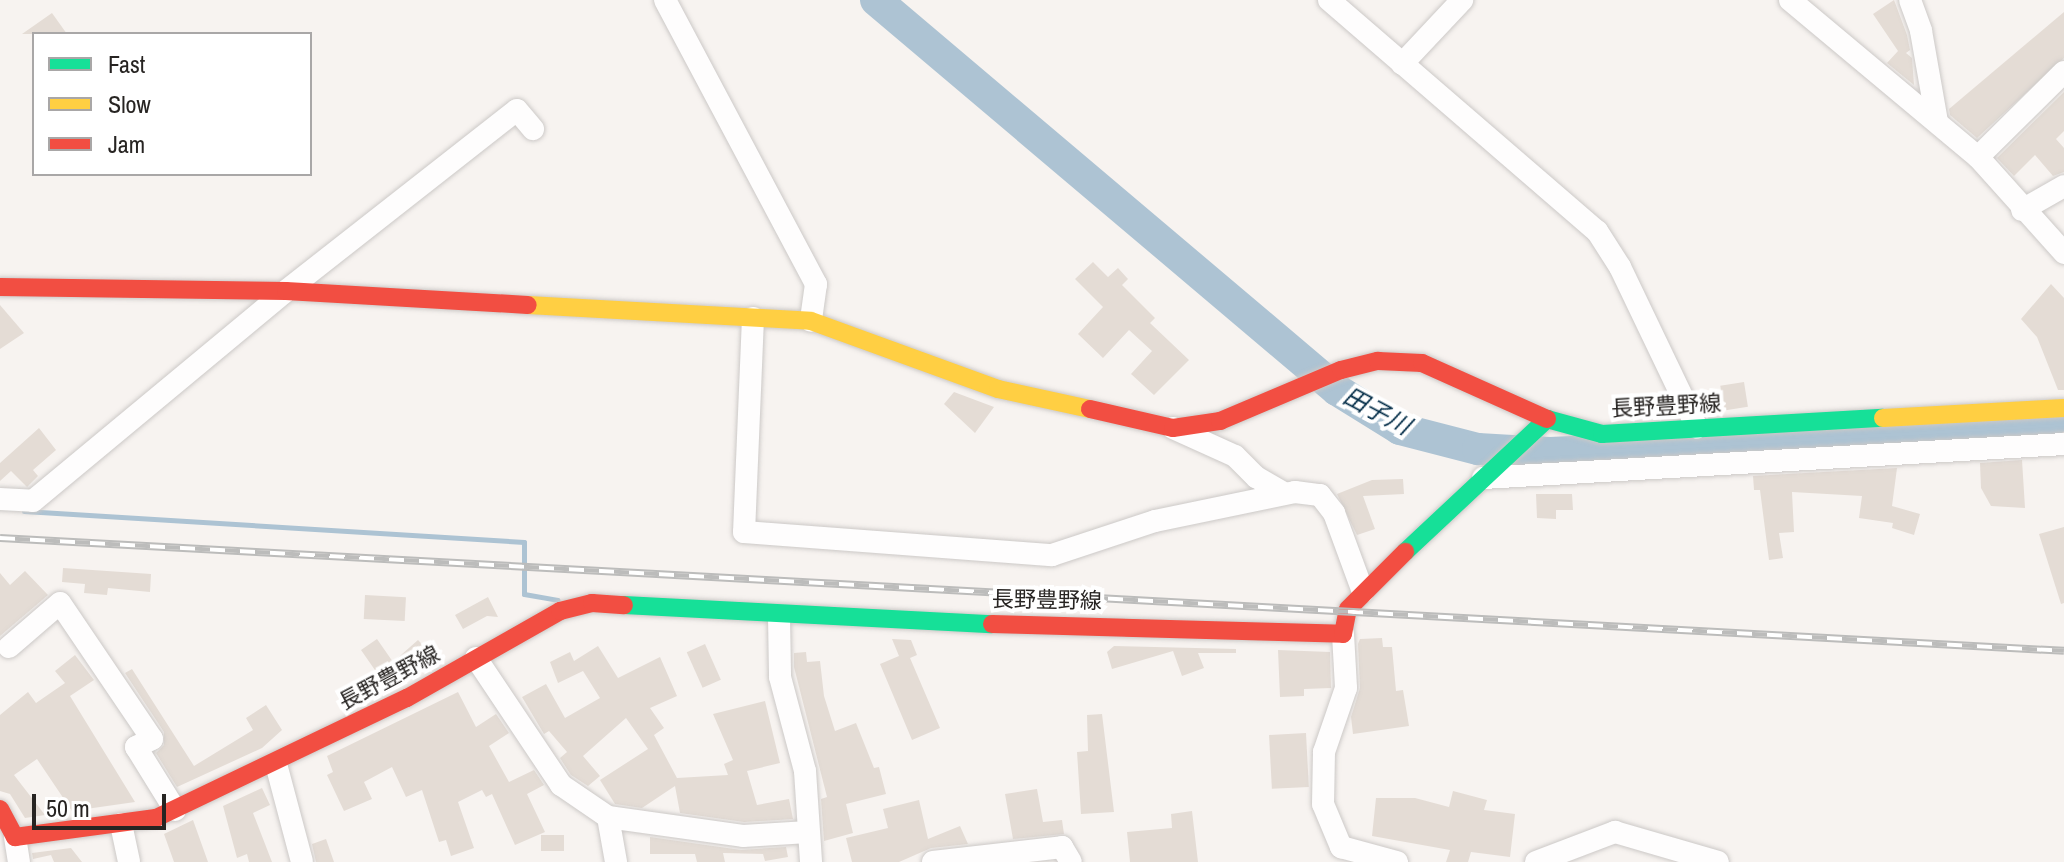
<!DOCTYPE html>
<meta charset="utf-8">
<style>
body{margin:0}
#map{position:relative;width:2064px;height:862px;overflow:hidden;background:#f7f3f0;font-family:"Archivo Narrow","Noto Sans JP",sans-serif}
div>[style]{position:absolute}
[style*='--x']{left:calc(var(--x)*1px);top:calc(var(--y)*1px);width:calc(var(--w)*1px);rotate:calc(var(--a)*1deg)}
.stream>*{height:5px;margin:-2.5px;padding:0 2.5px;transform-origin:2.5px;border-radius:2.5px;background:#adc3d3}
.river>*{height:32px;margin:-16px;padding:0 16px;transform-origin:16px;border-radius:16px;background:#adc3d3}
.building>*{inset:0;background:#e4dcd5;transform-origin:0 0}
.roads{filter:drop-shadow(0 0 2px #ccc9c7) drop-shadow(0 0 2px #ccc9c7)}
.street>*{height:22px;margin:-11px;padding:0 11px;transform-origin:11px;border-radius:11px;background:#fefdfd}
.fast>*{height:18px;margin:-9px;padding:0 9px;transform-origin:9px;border-radius:9px;background:#16e098}
.slow>*{height:18px;margin:-9px;padding:0 9px;transform-origin:9px;border-radius:9px;background:#ffcf43}
.jam>*{height:18px;margin:-9px;padding:0 9px;transform-origin:9px;border-radius:9px;background:#f24e42}
.rail>*{height:8px;margin-top:-4px;transform-origin:0;background:repeating-linear-gradient(90deg,#fff 0 15px,#bcbcbb 0 30px);box-sizing:border-box;border-block:2px solid #bcbcbb}
span{translate:-50% -50%;white-space:nowrap;text-align:center;line-height:1.15;-webkit-text-stroke:8px #fff;paint-order:stroke}
.street-label{font-size:22px;color:#272422}
.water-label{font-size:24px;color:#022c47;font-style:italic}
.legend{position:absolute;left:32px;top:32px;width:280px;height:144px;box-sizing:border-box;background:#fff;border:2px solid #a9a7a7;margin:0;padding:10px 14px;list-style:none;font-size:24px;color:#272422}
.legend li{display:flex;align-items:center;gap:16px;height:40px}
.legend b{width:40px;border:2px solid #a9a7a7}
.scale{position:absolute;left:32px;top:794px;width:134px;height:36px;box-sizing:border-box;border:4px solid #272422;border-top:0;padding-left:10px;font-size:24px;line-height:28px;white-space:nowrap;color:#272422;-webkit-text-stroke:6px #fff;paint-order:stroke}
</style>
<div id="map">
<div class="stream">
<div style="--x:24;--y:511;--w:501;--a:3.55"></div>
<div style="--x:524;--y:542;--w:52;--a:90"></div>
<div style="--x:524;--y:594;--w:34;--a:10"></div>
</div>
<div class="river">
<div style="--x:876;--y:0;--w:604;--a:40.23"></div>
<div style="--x:1337;--y:390;--w:74;--a:31.8"></div>
<div style="--x:1400;--y:429;--w:81;--a:14.4"></div>
<div style="--x:1478;--y:449;--w:72;--a:3.2"></div>
<div style="--x:1550;--y:453;--w:403;--a:-2.7"></div>
<div style="--x:1953;--y:434;--w:101;--a:-8"></div>
</div>
<div class="building">
<div style="clip-path:polygon(1894px 0,1907px 35px,1910px 50px,1906px 53px,1912px 58px,1914px 85px,1887px 63px,1898px 51px,1873px 14px)"></div>
<div style="clip-path:polygon(2064px 12px,2064px 58px,1977px 138px,1950px 115px,1949px 109px)"></div>
<div style="clip-path:polygon(52px 13px,67px 34px,22px 34px)"></div>
<div style="clip-path:polygon(2064px 92px,2064px 131px,2056px 139px,2064px 148px,2064px 172px,2053px 176px,2035px 155px,2014px 176px,1997px 158px)"></div>
<div style="clip-path:polygon(1093px 262px,1108px 277px,1118px 268px,1128px 279px,1122px 285px,1155px 318px,1150px 323px,1189px 360px,1154px 395px,1131px 374px,1152px 351px,1129px 330px,1103px 358px,1078px 334px,1103px 307px,1075px 279px)"></div>
<div style="clip-path:polygon(2051px 284px,2064px 298px,2064px 390px,2058px 390px,2037px 337px,2021px 319px)"></div>
<div style="clip-path:polygon(0 305px,24px 333px,0 349px)"></div>
<div style="left:1744px;top:382px;width:25px;height:24px;rotate:81deg"></div>
<div style="clip-path:polygon(954px 392px,994px 407px,975px 433px,944px 404px)"></div>
<div style="clip-path:polygon(39px 428px,56px 450px,33px 470px,38px 476px,27px 487px,11px 471px,0 481px,0 463px)"></div>
<div style="clip-path:polygon(2022px 460px,2025px 508px,1991px 506px,1981px 488px,1980px 463px)"></div>
<div style="clip-path:polygon(1897px 468px,1892px 506px,1920px 514px,1914px 535px,1892px 528px,1893px 523px,1859px 518px,1862px 496px,1792px 492px,1794px 532px,1779px 533px,1783px 558px,1769px 560px,1760px 490px,1754px 490px,1753px 476px)"></div>
<div style="clip-path:polygon(1403px 479px,1404px 494px,1363px 496px,1375px 529px,1357px 535px,1337px 494px,1372px 480px)"></div>
<div style="clip-path:polygon(1536px 494px,1572px 494px,1573px 510px,1556px 510px,1556px 519px,1537px 518px)"></div>
<div style="clip-path:polygon(2064px 527px,2064px 603px,2061px 604px,2039px 534px)"></div>
<div style="clip-path:polygon(63px 568px,151px 574px,150px 592px,108px 588px,107px 595px,84px 593px,85px 584px,62px 582px)"></div>
<div style="clip-path:polygon(25px 571px,48px 595px,0 636px,0 573px,10px 585px)"></div>
<div style="left:365px;top:595px;width:41px;height:24px;rotate:3deg"></div>
<div style="clip-path:polygon(488px 597px,498px 617px,487px 616px,463px 629px,455px 615px)"></div>
<div style="clip-path:polygon(1382px 638px,1383px 647px,1392px 647px,1396px 691px,1403px 690px,1409px 726px,1353px 734px,1351px 717px,1360px 688px,1358px 644px,1360px 639px)"></div>
<div style="clip-path:polygon(377px 639px,393px 662px,418px 640px,437px 660px,364px 698px,357px 686px,377px 673px,361px 650px)"></div>
<div style="clip-path:polygon(892px 639px,911px 640px,917px 655px,910px 658px,940px 728px,912px 740px,880px 664px,899px 656px)"></div>
<div style="left:705px;top:644px;width:39px;height:20px;rotate:66deg"></div>
<div style="clip-path:polygon(598px 646px,618px 678px,660px 657px,677px 696px,650px 708px,664px 728px,654px 735px,677px 778px,728px 775px,724px 764px,733px 760px,713px 714px,765px 701px,780px 763px,747px 771px,757px 805px,789px 799px,793px 819px,744px 822px,680px 813px,675px 786px,642px 808px,615px 804px,600px 780px,648px 749px,626px 718px,583px 756px,600px 776px,588px 786px,571px 775px,560px 758px,567px 752px,549px 731px,544px 734px,522px 697px,546px 684px,565px 718px,600px 698px,583px 671px,558px 683px,550px 662px,570px 652px,574px 661px)"></div>
<div style="clip-path:polygon(1114px 646px,1236px 649px,1236px 653px,1198px 653px,1204px 668px,1182px 676px,1173px 651px,1112px 669px,1107px 652px)"></div>
<div style="clip-path:polygon(1278px 650px,1330px 652px,1331px 688px,1304px 689px,1304px 696px,1280px 697px)"></div>
<div style="clip-path:polygon(806px 652px,807px 662px,820px 661px,824px 696px,835px 731px,856px 723px,874px 768px,879px 767px,886px 794px,846px 804px,853px 833px,824px 841px,821px 799px,827px 797px,794px 667px,794px 653px)"></div>
<div style="clip-path:polygon(75px 655px,94px 680px,70px 696px,135px 802px,72px 811px,37px 759px,14px 775px,45px 815px,25px 818px,10px 794px,0 791px,0 715px,28px 692px,36px 703px,65px 683px,55px 671px)"></div>
<div style="clip-path:polygon(132px 669px,194px 766px,253px 730px,246px 718px,266px 705px,282px 730px,262px 748px,177px 787px,156px 753px,164px 745px,164px 732px,125px 673px)"></div>
<div style="clip-path:polygon(458px 692px,476px 727px,496px 714px,509px 733px,489px 746px,509px 782px,534px 770px,544px 785px,527px 794px,545px 832px,515px 845px,492px 794px,486px 797px,482px 790px,458px 802px,474px 848px,451px 856px,446px 840px,439px 842px,422px 790px,406px 797px,392px 767px,364px 782px,372px 799px,344px 811px,327px 775px,333px 772px,327px 756px)"></div>
<div style="clip-path:polygon(1102px 714px,1114px 812px,1081px 814px,1077px 752px,1088px 751px,1087px 715px)"></div>
<div style="left:1306px;top:733px;width:54px;height:37px;rotate:87deg"></div>
<div style="clip-path:polygon(262px 788px,270px 805px,253px 813px,272px 862px,249px 862px,247px 854px,237px 858px,223px 806px)"></div>
<div style="clip-path:polygon(1037px 789px,1043px 822px,1062px 820px,1064px 834px,1013px 839px,1005px 794px)"></div>
<div style="clip-path:polygon(1453px 791px,1487px 800px,1484px 810px,1515px 814px,1510px 857px,1471px 852px,1468px 862px,1446px 862px,1450px 850px,1372px 836px,1376px 798px,1415px 798px,1449px 807px)"></div>
<div style="clip-path:polygon(919px 800px,928px 839px,960px 826px,968px 844px,931px 848px,899px 862px,852px 862px,846px 838px,888px 828px,883px 809px)"></div>
<div style="clip-path:polygon(1192px 811px,1198px 862px,1130px 862px,1127px 832px,1172px 828px,1171px 814px)"></div>
<div style="clip-path:polygon(193px 820px,208px 862px,174px 862px,164px 834px)"></div>
<div style="left:541px;top:835px;width:23px;height:16px"></div>
<div style="clip-path:polygon(650px 837px,741px 850px,786px 847px,788px 857px,765px 861px,763px 854px,723px 853px,725px 862px,697px 862px,695px 854px,650px 854px)"></div>
<div style="clip-path:polygon(326px 839px,334px 862px,316px 862px,312px 844px)"></div>
<div style="clip-path:polygon(71px 848px,82px 862px,54px 862px,51px 855px,33px 859px,32px 853px)"></div>
</div>
<div class="roads">
<div class="street">
<div style="--x:665;--y:0;--w:322;--a:62"></div>
<div style="--x:816;--y:284;--w:37;--a:98"></div>
<div style="--x:1329;--y:0;--w:354;--a:40.8"></div>
<div style="--x:1597;--y:231;--w:43;--a:57.4"></div>
<div style="--x:1620;--y:267;--w:178;--a:64.4"></div>
<div style="--x:1790;--y:0;--w:245;--a:39.9"></div>
<div style="--x:1978;--y:157;--w:129;--a:48.1"></div>
<div style="--x:1910;--y:0;--w:33;--a:70"></div>
<div style="--x:1921;--y:31;--w:92;--a:80"></div>
<div style="--x:1402;--y:64;--w:88;--a:-46.8"></div>
<div style="--x:1978;--y:157;--w:121;--a:-44.7"></div>
<div style="--x:2022;--y:210;--w:48;--a:-29.7"></div>
<div style="--x:753;--y:318;--w:214;--a:92.4"></div>
<div style="--x:744;--y:532;--w:309;--a:4.3"></div>
<div style="--x:1052;--y:555;--w:108;--a:-18.3"></div>
<div style="--x:1155;--y:521;--w:143;--a:-11.7"></div>
<div style="--x:1295;--y:492;--w:25;--a:7"></div>
<div style="--x:1320;--y:495;--w:23;--a:52"></div>
<div style="--x:1334;--y:513;--w:84;--a:69.8"></div>
<div style="--x:1173;--y:428;--w:68;--a:24.3"></div>
<div style="--x:1235;--y:456;--w:30;--a:45"></div>
<div style="--x:1256;--y:477;--w:32;--a:30"></div>
<div style="--x:1483;--y:478;--w:582;--a:-3.35"></div>
<div style="--x:0;--y:499;--w:33;--a:3"></div>
<div style="--x:33;--y:501;--w:329;--a:-39.7"></div>
<div style="--x:286;--y:291;--w:293;--a:-38.1"></div>
<div style="--x:517;--y:110;--w:25;--a:50"></div>
<div style="--x:779;--y:617;--w:60;--a:89"></div>
<div style="--x:780;--y:677;--w:97;--a:75.1"></div>
<div style="--x:805;--y:771;--w:91;--a:86.2"></div>
<div style="--x:1343;--y:634;--w:54;--a:86.8"></div>
<div style="--x:1346;--y:688;--w:68;--a:109"></div>
<div style="--x:1324;--y:752;--w:52;--a:91.1"></div>
<div style="--x:1323;--y:804;--w:47;--a:67.3"></div>
<div style="--x:1341;--y:847;--w:58;--a:15"></div>
<div style="--x:9;--y:647;--w:67;--a:-40.8"></div>
<div style="--x:60;--y:603;--w:164;--a:55.9"></div>
<div style="--x:152;--y:739;--w:18;--a:153"></div>
<div style="--x:136;--y:747;--w:74;--a:58.2"></div>
<div style="--x:476;--y:658;--w:153;--a:56.2"></div>
<div style="--x:561;--y:785;--w:57;--a:34.2"></div>
<div style="--x:608;--y:817;--w:46;--a:79.9"></div>
<div style="--x:276;--y:764;--w:101;--a:75.1"></div>
<div style="--x:608;--y:817;--w:136;--a:8"></div>
<div style="--x:743;--y:836;--w:65;--a:-3.5"></div>
<div style="--x:121;--y:824;--w:39;--a:78"></div>
<div style="--x:15;--y:837;--w:25;--a:81"></div>
<div style="--x:933;--y:862;--w:130;--a:-6.6"></div>
<div style="--x:1062;--y:847;--w:17;--a:59"></div>
<div style="--x:1536;--y:862;--w:85;--a:-20.8"></div>
<div style="--x:1615;--y:832;--w:107;--a:16.2"></div>
</div>
<div class="fast">
<div style="--x:1405;--y:552;--w:195;--a:-43.1"></div>
<div style="--x:1547;--y:419;--w:57;--a:15.3"></div>
<div style="--x:1602;--y:434;--w:281;--a:-3.3"></div>
<div style="--x:624;--y:605;--w:368;--a:3"></div>
</div>
<div class="slow">
<div style="--x:528;--y:305;--w:283;--a:3.2"></div>
<div style="--x:811;--y:321;--w:199;--a:20"></div>
<div style="--x:998;--y:389;--w:94;--a:12.3"></div>
<div style="--x:1883;--y:418;--w:181;--a:-3.2"></div>
</div>
<div class="jam">
<div style="--x:0;--y:287;--w:286;--a:0.8"></div>
<div style="--x:286;--y:291;--w:242;--a:3.3"></div>
<div style="--x:1090;--y:409;--w:85;--a:12.9"></div>
<div style="--x:1173;--y:428;--w:48;--a:-8.5"></div>
<div style="--x:1220;--y:421;--w:131;--a:-22.9"></div>
<div style="--x:1341;--y:370;--w:38;--a:-14"></div>
<div style="--x:1378;--y:361;--w:44;--a:2.6"></div>
<div style="--x:1422;--y:363;--w:137;--a:24.1"></div>
<div style="--x:992;--y:624;--w:351;--a:1.6"></div>
<div style="--x:1343;--y:634;--w:25;--a:-79"></div>
<div style="--x:1348;--y:609;--w:81;--a:-45"></div>
<div style="--x:0;--y:809;--w:32;--a:62"></div>
<div style="--x:15;--y:837;--w:142;--a:-7.7"></div>
<div style="--x:156;--y:818;--w:278;--a:-25.6"></div>
<div style="--x:407;--y:698;--w:176;--a:-29.6"></div>
<div style="--x:560;--y:611;--w:33;--a:-14"></div>
<div style="--x:592;--y:603;--w:32;--a:4"></div>
</div>
</div>
<div class="rail">
<div style="--x:0;--y:538;--w:2067;--a:3.13"></div>
</div>
<div class="street-label">
<span style="left:1666px;top:406px;rotate:-3deg">長野豊野線</span>
<span style="left:1047px;top:600px;rotate:1deg">長野豊野線</span>
<span style="left:389px;top:678px;rotate:-28deg">長野豊野線</span>
</div>
<div class="water-label">
<span style="left:1377px;top:411px;rotate:28deg">田子川</span>
</div>
<ul class="legend">
<li><b style="height:10px;background:#16e098"></b>Fast</li>
<li><b style="height:10px;background:#ffcf43"></b>Slow</li>
<li><b style="height:10px;background:#f24e42"></b>Jam</li>
</ul>
<div class="scale">50 m</div>
</div>
